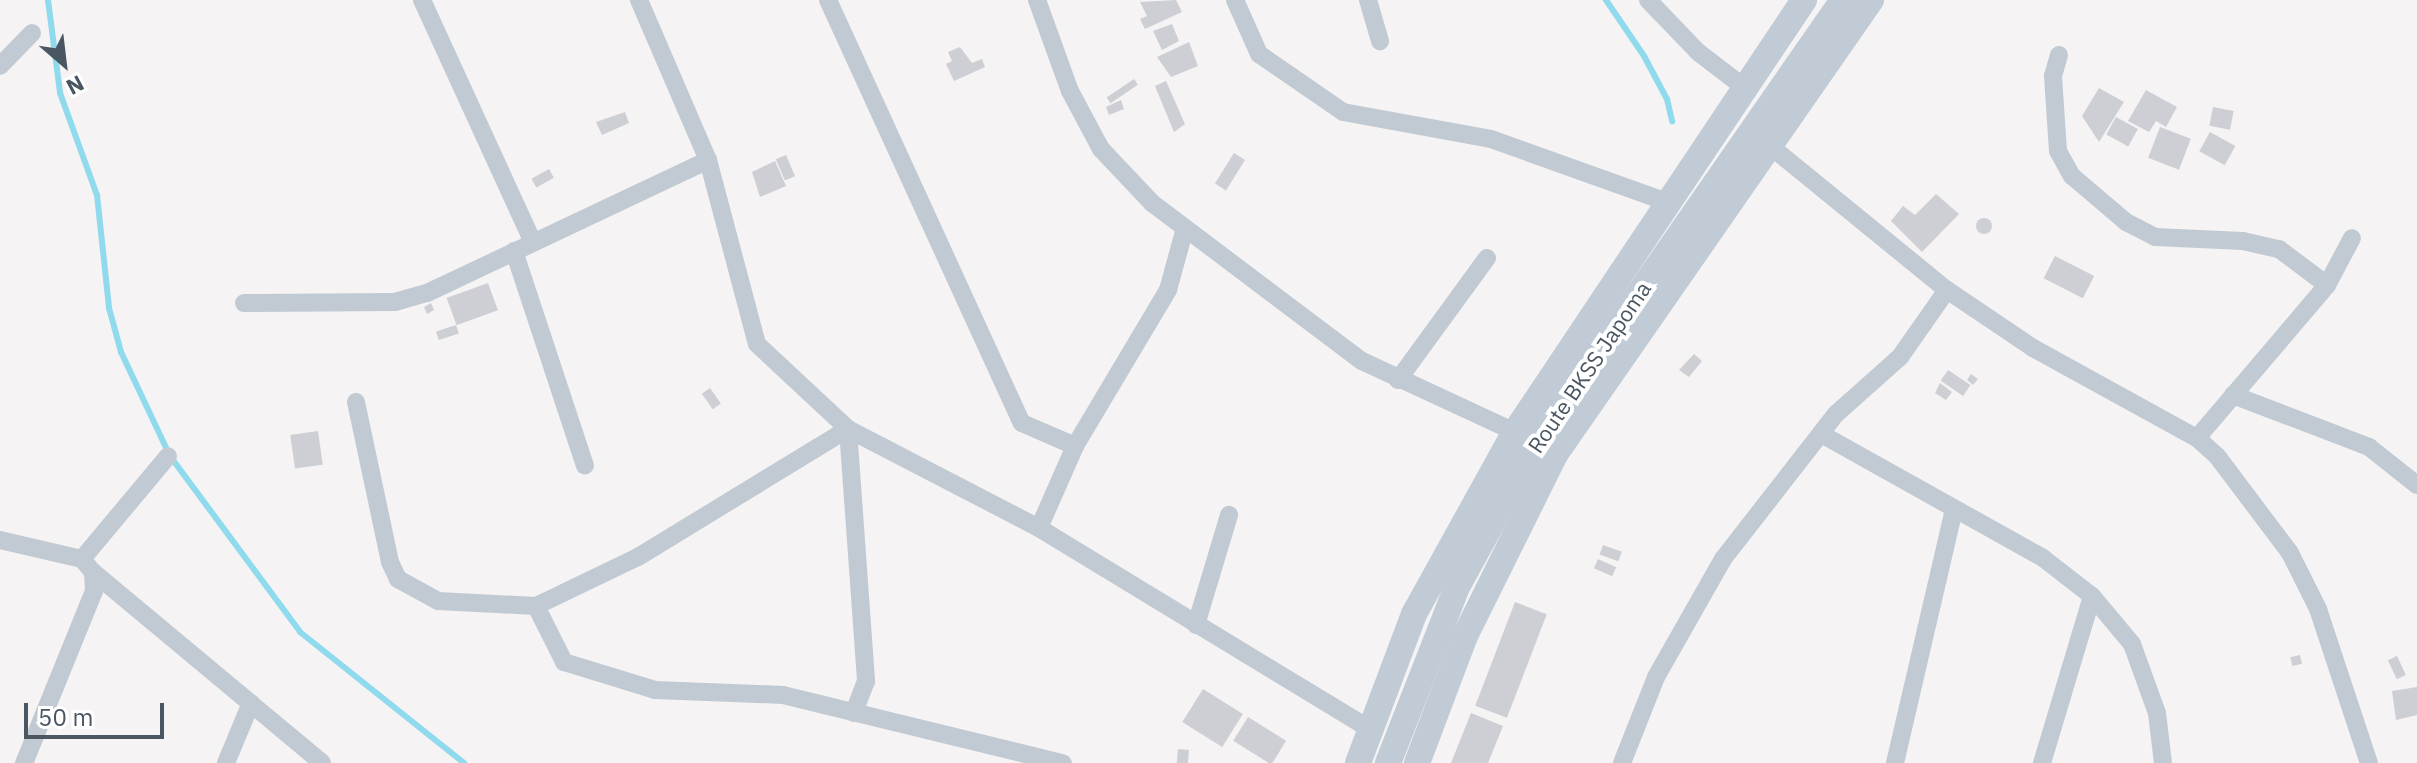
<!DOCTYPE html>
<style>
body{margin:0}
#map{position:relative;width:2417px;height:763px;overflow:hidden;background:#f5f3f3;font-family:"IBM Plex Sans",sans-serif}
div>[style]{position:absolute}
[style*='--x']{left:calc(var(--x)*1px);top:calc(var(--y)*1px);width:calc(var(--w)*1px);rotate:calc(var(--a)*1deg)}
.stream>*{height:6px;margin:-3px;padding:0 3px;transform-origin:3px;border-radius:3px;background:#90daee}
.building>*{inset:0;background:#cdcfd5;transform-origin:0 0}
.round{border-radius:50%}
.minor>*{height:18px;margin:-9px;padding:0 9px;transform-origin:9px;border-radius:9px;background:#c1cad2}
.secondary>*{height:26px;margin:-13px;padding:0 13px;transform-origin:13px;border-radius:13px;background:#c1cbd6}
span{translate:-50% -50%;white-space:nowrap;text-align:center;line-height:1.15;-webkit-text-stroke:8px #fff;paint-order:stroke}
.street-label{font-size:22px;color:#4a5661}
.north{position:absolute;left:24px;top:24px;width:80px;height:80px;-webkit-text-stroke:6px #fff;paint-order:stroke;rotate:152deg;font-size:22px;font-weight:700;line-height:32px;text-align:center;color:#4a5661}
.north::after{content:'';display:block;margin:auto;width:28px;height:36px;background:#4a5661;clip-path:polygon(50% 0,100% 100%,50% 72%,0 100%)}
.scale{position:absolute;left:24px;top:703px;width:140px;height:36px;box-sizing:border-box;border:4px solid #4a5661;border-top:0;padding-left:10px;font-size:24px;line-height:28px;white-space:nowrap;color:#4a5661;-webkit-text-stroke:6px #fff;paint-order:stroke}
</style>
<div id="map">
<div class="stream">
<div style="--x:48;--y:0;--w:94;--a:82.6"></div>
<div style="--x:60;--y:93;--w:109;--a:70.1"></div>
<div style="--x:97;--y:195;--w:114;--a:83.9"></div>
<div style="--x:109;--y:308;--w:46;--a:74.7"></div>
<div style="--x:121;--y:352;--w:115;--a:64.8"></div>
<div style="--x:170;--y:456;--w:219;--a:53.5"></div>
<div style="--x:300;--y:632;--w:210;--a:38.6"></div>
<div style="--x:1606;--y:0;--w:68;--a:55.8"></div>
<div style="--x:1644;--y:56;--w:49;--a:61.9"></div>
<div style="--x:1667;--y:99;--w:23;--a:77"></div>
</div>
<div class="building">
<div style="clip-path:polygon(1176px 0,1182px 12px,1145px 29px,1140px 19px,1147px 16px,1140px 2px)"></div>
<div style="clip-path:polygon(1172px 24px,1179px 41px,1162px 50px,1153px 31px)"></div>
<div style="clip-path:polygon(1189px 42px,1198px 66px,1171px 77px,1157px 57px)"></div>
<div style="clip-path:polygon(960px 47px,972px 63px,982px 59px,985px 67px,954px 81px,946px 64px,952px 61px,948px 52px)"></div>
<div style="left:1134px;top:79px;width:7px;height:33px;rotate:56deg"></div>
<div style="clip-path:polygon(1166px 81px,1185px 124px,1174px 132px,1155px 86px)"></div>
<div style="clip-path:polygon(2099px 88px,2124px 102px,2099px 142px,2082px 116px)"></div>
<div style="clip-path:polygon(2146px 90px,2177px 107px,2166px 127px,2156px 121px,2149px 132px,2128px 121px)"></div>
<div style="clip-path:polygon(1121px 100px,1124px 109px,1109px 115px,1106px 107px)"></div>
<div style="left:2213px;top:107px;width:21px;height:19px;rotate:11deg"></div>
<div style="clip-path:polygon(625px 112px,629px 123px,602px 135px,596px 122px)"></div>
<div style="left:2116px;top:117px;width:25px;height:20px;rotate:29deg"></div>
<div style="left:2160px;top:127px;width:33px;height:33px;rotate:21deg"></div>
<div style="left:2210px;top:132px;width:29px;height:22px;rotate:29deg"></div>
<div style="left:1234px;top:153px;width:13px;height:36px;rotate:32deg"></div>
<div style="left:786px;top:155px;width:23px;height:11px;rotate:67deg"></div>
<div style="clip-path:polygon(775px 161px,786px 186px,760px 197px,752px 172px)"></div>
<div style="left:549px;top:169px;width:10px;height:20px;rotate:61deg"></div>
<div style="clip-path:polygon(1936px 194px,1959px 214px,1922px 252px,1891px 221px,1903px 206px,1915px 215px)"></div>
<div class="round" style="left:1976px;top:218px;width:16px;height:16px"></div>
<div style="left:2055px;top:256px;width:44px;height:25px;rotate:27deg"></div>
<div style="left:488px;top:283px;width:29px;height:44px;rotate:70deg"></div>
<div style="clip-path:polygon(431px 303px,434px 310px,427px 314px,424px 307px)"></div>
<div style="left:456px;top:325px;width:9px;height:21px;rotate:72deg"></div>
<div style="clip-path:polygon(1694px 354px,1702px 361px,1689px 377px,1679px 370px)"></div>
<div style="left:1948px;top:370px;width:27px;height:13px;rotate:34deg"></div>
<div style="clip-path:polygon(1971px 374px,1978px 379px,1973px 385px,1967px 380px)"></div>
<div style="clip-path:polygon(1940px 383px,1952px 392px,1946px 400px,1935px 393px)"></div>
<div style="left:710px;top:388px;width:19px;height:10px;rotate:55deg"></div>
<div style="left:318px;top:431px;width:34px;height:28px;rotate:82deg"></div>
<div style="left:1603px;top:545px;width:20px;height:10px;rotate:20deg"></div>
<div style="left:1598px;top:559px;width:20px;height:10px;rotate:24deg"></div>
<div style="left:1515px;top:602px;width:34px;height:111px;rotate:21deg"></div>
<div style="left:2300px;top:655px;width:9px;height:10px;rotate:77deg"></div>
<div style="left:2397px;top:656px;width:21px;height:10px;rotate:65deg"></div>
<div style="clip-path:polygon(2417px 687px,2417px 715px,2396px 720px,2392px 691px)"></div>
<div style="left:1203px;top:689px;width:47px;height:39px;rotate:32deg"></div>
<div style="clip-path:polygon(1471px 713px,1503px 726px,1488px 763px,1451px 763px)"></div>
<div style="left:1248px;top:717px;width:45px;height:28px;rotate:32deg"></div>
<div style="left:1178px;top:749px;width:11px;height:14px;rotate:5deg"></div>
</div>
<div class="minor">
<div style="--x:422;--y:0;--w:266;--a:65.4"></div>
<div style="--x:639;--y:0;--w:174;--a:66.7"></div>
<div style="--x:708;--y:160;--w:190;--a:75.1"></div>
<div style="--x:757;--y:344;--w:125;--a:43"></div>
<div style="--x:848;--y:429;--w:215;--a:27.4"></div>
<div style="--x:1039;--y:528;--w:387;--a:31.3"></div>
<div style="--x:828;--y:0;--w:465;--a:65.4"></div>
<div style="--x:1022;--y:423;--w:58;--a:23.5"></div>
<div style="--x:1037;--y:0;--w:97;--a:70.1"></div>
<div style="--x:1070;--y:91;--w:66;--a:61.9"></div>
<div style="--x:1101;--y:149;--w:74;--a:46.6"></div>
<div style="--x:1152;--y:203;--w:263;--a:37"></div>
<div style="--x:1362;--y:361;--w:169;--a:24.9"></div>
<div style="--x:1235;--y:0;--w:59;--a:66"></div>
<div style="--x:1259;--y:54;--w:102;--a:34.6"></div>
<div style="--x:1343;--y:112;--w:150;--a:10.3"></div>
<div style="--x:1491;--y:139;--w:187;--a:19.7"></div>
<div style="--x:1368;--y:0;--w:43;--a:73.7"></div>
<div style="--x:1648;--y:0;--w:72;--a:46.1"></div>
<div style="--x:1698;--y:52;--w:59;--a:37.5"></div>
<div style="--x:2059;--y:55;--w:22;--a:106"></div>
<div style="--x:2053;--y:76;--w:75;--a:86.2"></div>
<div style="--x:2058;--y:151;--w:29;--a:61"></div>
<div style="--x:2072;--y:176;--w:71;--a:40.4"></div>
<div style="--x:2126;--y:222;--w:33;--a:27"></div>
<div style="--x:2155;--y:237;--w:88;--a:2.6"></div>
<div style="--x:2243;--y:241;--w:37;--a:13"></div>
<div style="--x:2279;--y:249;--w:60;--a:36.9"></div>
<div style="--x:0;--y:66;--w:46;--a:-45.9"></div>
<div style="--x:1769;--y:145;--w:230;--a:39.2"></div>
<div style="--x:1947;--y:290;--w:104;--a:34"></div>
<div style="--x:2033;--y:348;--w:187;--a:28.8"></div>
<div style="--x:2197;--y:438;--w:27;--a:42"></div>
<div style="--x:2217;--y:456;--w:121;--a:53"></div>
<div style="--x:2290;--y:553;--w:63;--a:63.4"></div>
<div style="--x:2318;--y:609;--w:162;--a:71.7"></div>
<div style="--x:514;--y:251;--w:226;--a:71.7"></div>
<div style="--x:244;--y:303;--w:151;--a:-0.4"></div>
<div style="--x:395;--y:302;--w:33;--a:-16"></div>
<div style="--x:427;--y:293;--w:311;--a:-25.3"></div>
<div style="--x:1398;--y:380;--w:151;--a:-53.9"></div>
<div style="--x:2233;--y:395;--w:146;--a:20.9"></div>
<div style="--x:2369;--y:447;--w:61;--a:38.4"></div>
<div style="--x:356;--y:402;--w:164;--a:78"></div>
<div style="--x:390;--y:562;--w:19;--a:65"></div>
<div style="--x:398;--y:579;--w:46;--a:28.8"></div>
<div style="--x:438;--y:601;--w:98;--a:2.9"></div>
<div style="--x:536;--y:606;--w:113;--a:-25.7"></div>
<div style="--x:638;--y:557;--w:246;--a:-31.4"></div>
<div style="--x:848;--y:429;--w:253;--a:85.9"></div>
<div style="--x:866;--y:681;--w:34;--a:111"></div>
<div style="--x:1823;--y:435;--w:252;--a:29.2"></div>
<div style="--x:2043;--y:558;--w:62;--a:37.8"></div>
<div style="--x:2092;--y:596;--w:62;--a:50.2"></div>
<div style="--x:2132;--y:644;--w:73;--a:70.1"></div>
<div style="--x:2157;--y:713;--w:50;--a:83.2"></div>
<div style="--x:2197;--y:438;--w:201;--a:-49.6"></div>
<div style="--x:2327;--y:285;--w:53;--a:-62"></div>
<div style="--x:1039;--y:528;--w:90;--a:-66.3"></div>
<div style="--x:1075;--y:446;--w:182;--a:-59.2"></div>
<div style="--x:1168;--y:290;--w:64;--a:-74.7"></div>
<div style="--x:0;--y:540;--w:84;--a:13"></div>
<div style="--x:82;--y:559;--w:17;--a:50"></div>
<div style="--x:93;--y:572;--w:19;--a:87"></div>
<div style="--x:94;--y:591;--w:186;--a:112.1"></div>
<div style="--x:82;--y:559;--w:134;--a:-50.1"></div>
<div style="--x:93;--y:572;--w:298;--a:39.8"></div>
<div style="--x:536;--y:606;--w:63;--a:63.4"></div>
<div style="--x:564;--y:662;--w:95;--a:17.1"></div>
<div style="--x:655;--y:690;--w:128;--a:2.2"></div>
<div style="--x:783;--y:695;--w:288;--a:13.7"></div>
<div style="--x:1196;--y:625;--w:115;--a:-73.3"></div>
<div style="--x:226;--y:763;--w:65;--a:-67.4"></div>
<div style="--x:1622;--y:763;--w:92;--a:-68.4"></div>
<div style="--x:1656;--y:677;--w:136;--a:-60.4"></div>
<div style="--x:1723;--y:559;--w:184;--a:-52.1"></div>
<div style="--x:1836;--y:414;--w:86;--a:-41.7"></div>
<div style="--x:1900;--y:357;--w:82;--a:-55"></div>
<div style="--x:1895;--y:763;--w:261;--a:-76.9"></div>
<div style="--x:2042;--y:763;--w:174;--a:-73.3"></div>
</div>
<div class="secondary">
<div style="--x:1358;--y:763;--w:159;--a:-69.4"></div>
<div style="--x:1414;--y:614;--w:208;--a:-61"></div>
<div style="--x:1515;--y:432;--w:520;--a:-56.22"></div>
<div style="--x:1388;--y:763;--w:189;--a:-68.6"></div>
<div style="--x:1457;--y:587;--w:171;--a:-61.3"></div>
<div style="--x:1539;--y:437;--w:532;--a:-55.18"></div>
<div style="--x:1417;--y:763;--w:136;--a:-69.3"></div>
<div style="--x:1465;--y:636;--w:204;--a:-63.6"></div>
<div style="--x:1556;--y:453;--w:552;--a:-55.19"></div>
</div>
<div class="street-label">
<span style="left:1589px;top:367px;rotate:-56deg">Route BKSS Japoma</span>
</div>
<div class="north">N</div>
<div class="scale">50 m</div>
</div>
